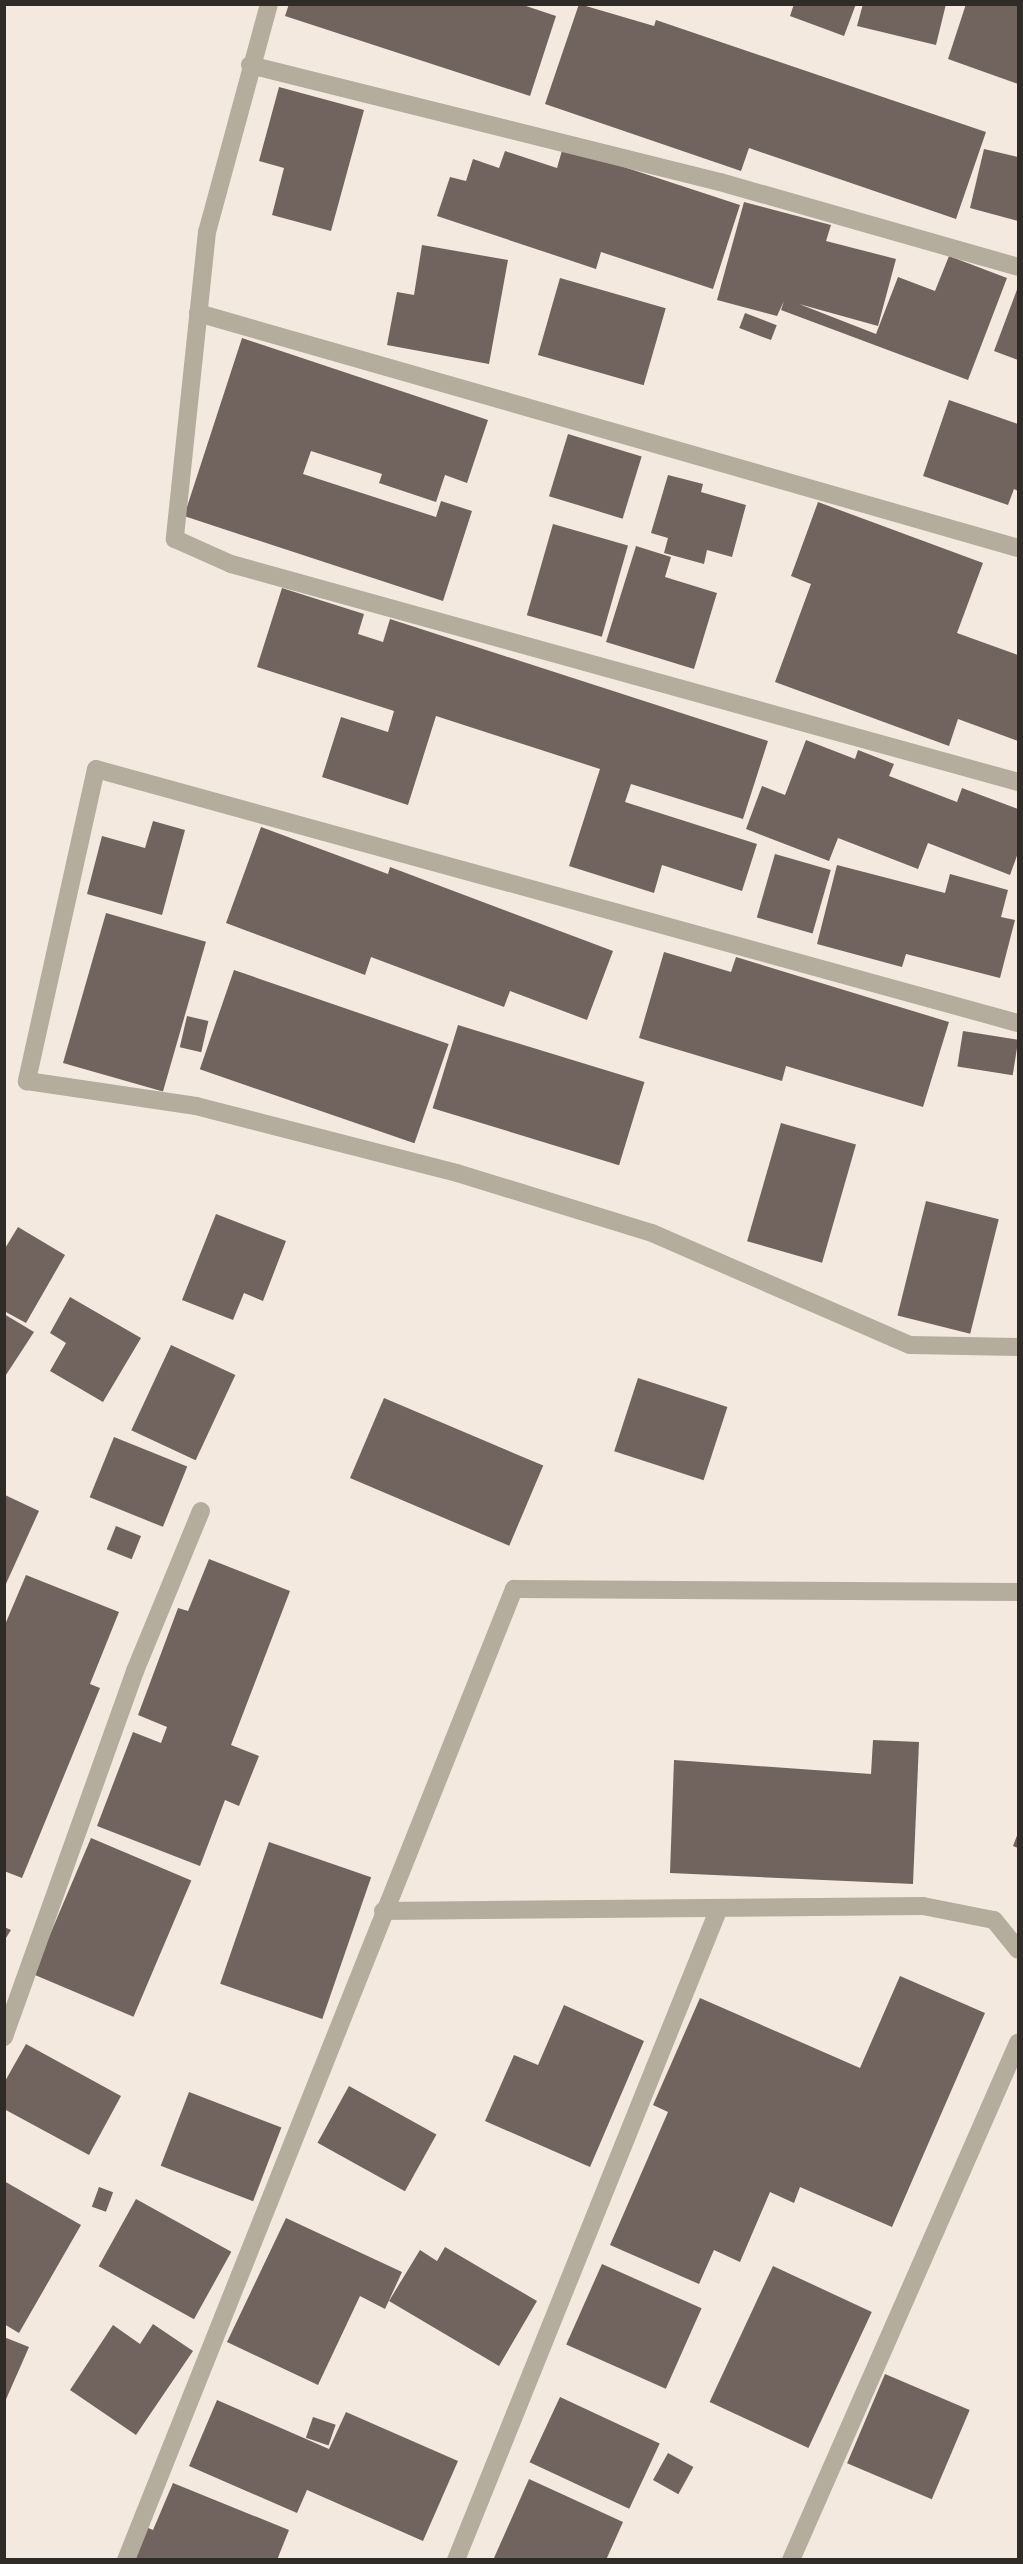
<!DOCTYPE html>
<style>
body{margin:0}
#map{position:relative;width:1023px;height:2564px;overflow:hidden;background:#f4e9df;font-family:Ubuntu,sans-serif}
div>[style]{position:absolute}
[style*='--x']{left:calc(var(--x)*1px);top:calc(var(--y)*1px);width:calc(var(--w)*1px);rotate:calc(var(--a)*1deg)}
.building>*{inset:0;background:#71645e;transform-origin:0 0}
.minor>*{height:18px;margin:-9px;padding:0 9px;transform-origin:9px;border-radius:9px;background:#b4ac9c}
span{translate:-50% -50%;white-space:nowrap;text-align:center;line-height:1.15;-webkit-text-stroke:6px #fef7f1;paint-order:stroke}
.frame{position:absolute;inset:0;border:6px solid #2f2b27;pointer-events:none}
</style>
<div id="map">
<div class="building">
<div style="clip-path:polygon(289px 4px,520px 4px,556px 16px,530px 96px,285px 16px)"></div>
<div style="clip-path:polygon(579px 4px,654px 26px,656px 20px,986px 132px,956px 219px,749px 148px,741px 171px,545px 104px)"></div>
<div style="clip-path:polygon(794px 4px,856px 4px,844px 36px,790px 16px)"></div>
<div style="clip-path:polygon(863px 4px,946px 4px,936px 45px,857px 26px)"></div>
<div style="clip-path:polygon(966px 4px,1018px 4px,1018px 84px,948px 59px)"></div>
<div style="clip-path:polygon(279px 87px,364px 110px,331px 231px,272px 215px,284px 168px,259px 161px)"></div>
<div style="clip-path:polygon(563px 147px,740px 205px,713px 289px,601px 252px,596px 269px,437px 216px,450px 177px,466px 181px,473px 159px,499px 168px,505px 151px,557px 168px)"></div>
<div style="clip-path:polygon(984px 149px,1018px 157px,1018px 221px,970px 208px)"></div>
<div style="clip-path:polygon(744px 202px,831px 225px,826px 241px,896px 259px,878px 326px,799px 304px,876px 334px,898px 277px,935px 291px,949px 256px,1007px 278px,968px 380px,781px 310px,784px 301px,777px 316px,717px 300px)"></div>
<div style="clip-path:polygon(422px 245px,508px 260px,489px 364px,387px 345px,397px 292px,414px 295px)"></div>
<div style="left:560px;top:278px;width:110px;height:80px;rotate:16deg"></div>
<div style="clip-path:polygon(1018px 287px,1018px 360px,994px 351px)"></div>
<div style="left:745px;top:313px;width:34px;height:16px;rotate:21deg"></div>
<div style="clip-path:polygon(242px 338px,488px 420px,467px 483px,445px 475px,436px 502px,379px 483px,382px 474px,311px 451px,303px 474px,436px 517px,441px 501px,472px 511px,443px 601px,184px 516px)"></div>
<div style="clip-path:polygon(949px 400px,1018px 424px,1018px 491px,1014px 489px,1008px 505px,923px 476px)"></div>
<div style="left:568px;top:434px;width:77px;height:65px;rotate:17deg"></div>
<div style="clip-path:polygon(668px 475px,703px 484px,701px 492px,746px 505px,732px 557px,707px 550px,704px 564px,664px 553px,668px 538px,651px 533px)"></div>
<div style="clip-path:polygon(818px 502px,983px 563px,957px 633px,1018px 655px,1018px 741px,958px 719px,949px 746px,775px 682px,811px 584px,791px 576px)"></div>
<div style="left:553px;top:524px;width:78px;height:95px;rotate:16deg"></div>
<div style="clip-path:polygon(636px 546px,671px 557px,665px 577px,717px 593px,694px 669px,606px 642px)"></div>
<div style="clip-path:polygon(282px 588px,364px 614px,358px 634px,383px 642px,390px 619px,768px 741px,743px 819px,631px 784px,625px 802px,757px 844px,742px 891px,662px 865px,654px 893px,569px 866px,600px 769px,436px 716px,408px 805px,322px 777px,341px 717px,388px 732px,394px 711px,257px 667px)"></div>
<div style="clip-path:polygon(806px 740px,855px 759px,858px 750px,894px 764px,889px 776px,957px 802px,962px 788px,1018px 809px,1018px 853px,1010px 875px,928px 843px,918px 869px,838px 838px,829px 861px,746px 829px,762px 786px,785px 795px)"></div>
<div style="clip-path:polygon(153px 821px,185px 830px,162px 915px,87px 894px,102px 836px,145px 848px)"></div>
<div style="clip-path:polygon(261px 827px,388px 874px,390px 867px,613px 951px,587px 1020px,510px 991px,504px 1007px,371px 957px,365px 975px,226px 923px)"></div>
<div style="left:775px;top:854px;width:58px;height:66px;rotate:16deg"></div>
<div style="clip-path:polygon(837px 865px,945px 893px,950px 874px,1008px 890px,1001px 917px,1015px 920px,1000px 978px,906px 954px,902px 967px,817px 944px)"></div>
<div style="left:106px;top:913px;width:104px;height:156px;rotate:16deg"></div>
<div style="clip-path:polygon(664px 952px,731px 972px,736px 957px,949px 1022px,923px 1107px,786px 1066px,782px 1081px,639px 1038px)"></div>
<div style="left:234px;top:970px;width:227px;height:105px;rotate:19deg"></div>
<div style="left:187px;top:1016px;width:22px;height:32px;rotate:13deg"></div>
<div style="left:458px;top:1025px;width:195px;height:87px;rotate:17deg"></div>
<div style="left:963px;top:1031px;width:56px;height:36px;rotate:9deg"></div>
<div style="left:781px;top:1123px;width:78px;height:123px;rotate:16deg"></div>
<div style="left:926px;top:1201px;width:75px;height:118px;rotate:14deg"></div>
<div style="clip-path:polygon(216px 1214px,286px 1241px,263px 1301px,244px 1293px,233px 1320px,182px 1300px)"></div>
<div style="clip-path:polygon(18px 1227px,65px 1255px,26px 1323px,4px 1311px,4px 1250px)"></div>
<div style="clip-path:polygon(70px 1297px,141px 1338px,103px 1402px,50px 1371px,66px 1343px,50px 1333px)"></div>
<div style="clip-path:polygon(4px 1314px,34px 1332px,4px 1378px)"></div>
<div style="left:171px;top:1345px;width:71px;height:94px;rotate:25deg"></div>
<div style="left:638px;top:1378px;width:94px;height:77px;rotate:18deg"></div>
<div style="left:384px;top:1398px;width:173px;height:87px;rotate:23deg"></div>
<div style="left:114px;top:1437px;width:79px;height:65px;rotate:22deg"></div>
<div style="clip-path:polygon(5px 1495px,39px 1511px,5px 1586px)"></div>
<div style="left:116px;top:1526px;width:27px;height:25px;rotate:22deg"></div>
<div style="clip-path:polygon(209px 1559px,290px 1591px,231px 1745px,259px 1756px,239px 1806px,225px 1800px,200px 1866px,97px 1826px,133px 1732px,161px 1743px,167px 1727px,138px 1715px,178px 1608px,188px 1611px)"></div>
<div style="clip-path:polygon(26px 1575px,119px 1612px,90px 1684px,100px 1688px,22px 1878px,4px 1871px,4px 1627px)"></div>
<div style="clip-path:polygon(873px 1740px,919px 1742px,913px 1884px,670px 1873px,674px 1760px,871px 1774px)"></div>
<div style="clip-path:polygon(1018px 1833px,1018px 1848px,1013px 1846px)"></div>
<div style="left:91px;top:1838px;width:109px;height:148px;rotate:23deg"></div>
<div style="left:269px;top:1842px;width:108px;height:150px;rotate:19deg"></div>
<div style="clip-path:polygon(4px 1927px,11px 1930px,4px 1941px)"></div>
<div style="clip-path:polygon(900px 1976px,985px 2013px,892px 2227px,800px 2187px,794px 2203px,770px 2192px,740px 2262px,714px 2250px,699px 2284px,610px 2245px,668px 2112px,653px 2105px,700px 1998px,860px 2068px)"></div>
<div style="clip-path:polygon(564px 2005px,644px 2041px,590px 2167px,485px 2121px,514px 2055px,538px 2065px)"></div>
<div style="clip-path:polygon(26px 2044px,121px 2096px,89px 2155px,4px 2109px,4px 2083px)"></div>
<div style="left:349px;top:2086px;width:100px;height:65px;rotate:29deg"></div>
<div style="left:189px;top:2092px;width:99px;height:79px;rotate:21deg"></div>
<div style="clip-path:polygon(4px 2181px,81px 2225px,19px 2333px,4px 2324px)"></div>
<div style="left:99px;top:2187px;width:15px;height:21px;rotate:20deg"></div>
<div style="left:136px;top:2199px;width:109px;height:77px;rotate:29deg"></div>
<div style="clip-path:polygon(286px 2218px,402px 2272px,385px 2309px,360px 2296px,318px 2385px,227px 2342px)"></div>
<div style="clip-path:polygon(445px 2247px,537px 2301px,499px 2366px,389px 2301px,420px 2250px,437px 2261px)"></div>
<div style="left:602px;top:2264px;width:109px;height:88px;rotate:24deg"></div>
<div style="left:773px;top:2266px;width:109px;height:150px;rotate:25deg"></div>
<div style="clip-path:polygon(153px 2324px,193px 2351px,136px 2435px,70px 2390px,113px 2325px,140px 2344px)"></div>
<div style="clip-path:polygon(4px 2337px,29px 2347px,4px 2404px)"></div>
<div style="left:885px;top:2374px;width:92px;height:97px;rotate:23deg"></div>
<div style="left:560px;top:2397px;width:110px;height:72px;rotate:25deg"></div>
<div style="clip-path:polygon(217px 2400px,329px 2449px,346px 2412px,458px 2461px,423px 2541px,307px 2490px,297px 2513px,189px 2466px)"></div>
<div style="left:313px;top:2417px;width:24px;height:22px;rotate:19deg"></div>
<div style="left:668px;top:2453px;width:29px;height:31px;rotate:29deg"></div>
<div style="clip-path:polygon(529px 2479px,623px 2522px,606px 2560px,494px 2558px)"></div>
<div style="clip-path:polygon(173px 2483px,289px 2530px,277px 2560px,133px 2560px,146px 2527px,153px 2530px)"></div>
</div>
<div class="minor">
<div style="--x:269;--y:4;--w:236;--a:105.2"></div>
<div style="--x:207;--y:232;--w:309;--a:96"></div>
<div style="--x:175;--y:539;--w:61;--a:24.1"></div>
<div style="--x:231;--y:564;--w:817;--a:15.48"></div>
<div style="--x:250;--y:65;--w:484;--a:14"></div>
<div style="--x:720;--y:182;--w:310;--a:15.9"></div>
<div style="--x:198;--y:313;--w:853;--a:15.99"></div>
<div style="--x:1018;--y:1023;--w:956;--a:-164.6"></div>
<div style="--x:96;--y:769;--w:320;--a:102.5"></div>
<div style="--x:27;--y:1081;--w:171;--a:8.4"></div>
<div style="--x:196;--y:1106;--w:269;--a:14.4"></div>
<div style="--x:457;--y:1173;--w:204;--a:17.1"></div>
<div style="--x:652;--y:1233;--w:281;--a:23.5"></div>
<div style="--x:910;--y:1345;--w:108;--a:1.1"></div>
<div style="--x:383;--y:1911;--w:540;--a:-0.53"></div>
<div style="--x:923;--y:1906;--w:72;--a:11.2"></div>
<div style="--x:994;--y:1920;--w:38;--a:51"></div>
<div style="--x:4;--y:2037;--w:389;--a:-70.3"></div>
<div style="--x:135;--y:1671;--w:173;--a:-67.6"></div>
<div style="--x:126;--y:2560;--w:1046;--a:-68.22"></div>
<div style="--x:514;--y:1589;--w:504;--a:0.34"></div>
<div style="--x:456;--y:2560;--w:703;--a:-68.03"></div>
<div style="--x:791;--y:2560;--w:565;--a:-66.3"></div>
</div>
<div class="frame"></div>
</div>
